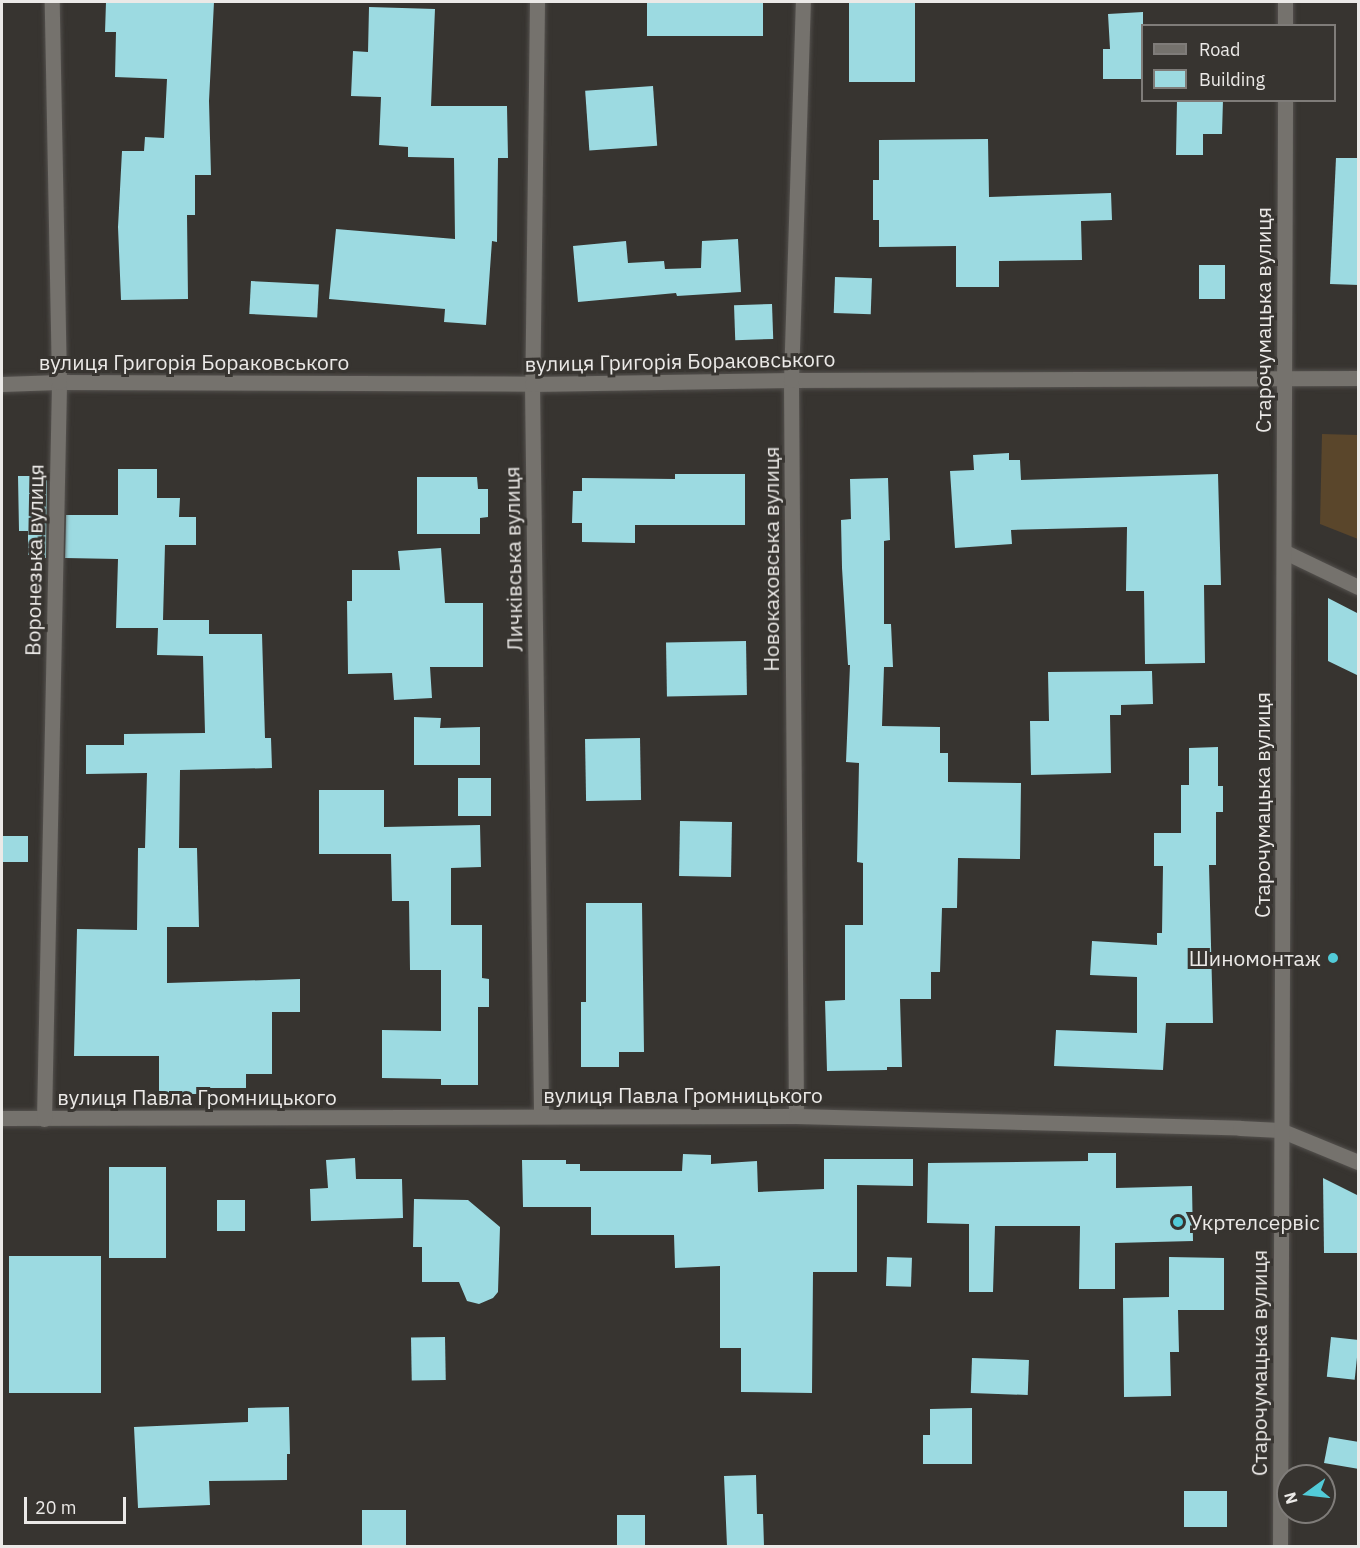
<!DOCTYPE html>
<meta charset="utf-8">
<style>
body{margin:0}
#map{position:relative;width:1360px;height:1548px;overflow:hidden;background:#373430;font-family:"IBM Plex Sans",sans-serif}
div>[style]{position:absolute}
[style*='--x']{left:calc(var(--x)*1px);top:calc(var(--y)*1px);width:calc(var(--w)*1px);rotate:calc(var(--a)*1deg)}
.green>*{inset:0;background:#5a462b}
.building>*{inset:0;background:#9cdae1;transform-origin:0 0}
.roads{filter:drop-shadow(0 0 2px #54514e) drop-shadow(0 0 2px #54514e)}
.minor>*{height:15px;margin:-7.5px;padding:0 7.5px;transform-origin:7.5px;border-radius:7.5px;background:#75726d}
.tertiary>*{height:15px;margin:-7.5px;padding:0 7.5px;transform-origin:7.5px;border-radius:7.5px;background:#75726d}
.dots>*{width:16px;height:16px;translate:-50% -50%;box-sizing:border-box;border:3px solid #373430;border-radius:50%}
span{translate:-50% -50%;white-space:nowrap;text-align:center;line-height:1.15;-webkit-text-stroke:6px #373430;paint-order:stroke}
.street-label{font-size:21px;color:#ebe9e7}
.poi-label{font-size:21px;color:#ebe9e7}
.right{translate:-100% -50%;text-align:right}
.left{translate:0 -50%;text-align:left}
.frame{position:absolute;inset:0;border:3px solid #ebe9e7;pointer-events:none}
.legend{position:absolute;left:1141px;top:24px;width:195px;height:78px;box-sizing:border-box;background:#373430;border:2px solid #7f7c79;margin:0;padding:8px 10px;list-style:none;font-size:18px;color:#ebe9e7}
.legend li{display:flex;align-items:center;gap:12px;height:30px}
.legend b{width:30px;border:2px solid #7f7c79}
.north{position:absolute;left:1276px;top:1464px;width:60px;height:60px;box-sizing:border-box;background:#373430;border:2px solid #7f7c79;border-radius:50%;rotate:255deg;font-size:16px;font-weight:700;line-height:24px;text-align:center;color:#ebe9e7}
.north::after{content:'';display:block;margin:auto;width:21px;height:27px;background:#52cbd8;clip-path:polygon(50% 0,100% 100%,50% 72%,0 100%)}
.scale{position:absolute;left:24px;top:1497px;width:102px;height:27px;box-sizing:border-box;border:3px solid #ebe9e7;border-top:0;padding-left:8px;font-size:18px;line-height:21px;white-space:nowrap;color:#ebe9e7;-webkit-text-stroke:4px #373430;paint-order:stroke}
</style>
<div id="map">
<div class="green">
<div style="clip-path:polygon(1322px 434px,1358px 435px,1358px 539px,1320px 524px)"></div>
</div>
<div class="building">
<div style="clip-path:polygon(106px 2px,214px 2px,209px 101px,211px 175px,195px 175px,195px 215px,187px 215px,188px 299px,121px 300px,118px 227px,122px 151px,144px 151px,145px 137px,164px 138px,167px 79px,115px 77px,116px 32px,105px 32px)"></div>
<div style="left:647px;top:2px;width:116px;height:34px"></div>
<div style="left:849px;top:2px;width:66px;height:80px"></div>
<div style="clip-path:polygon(369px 7px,435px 9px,431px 106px,507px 106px,508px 158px,498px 158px,497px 242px,492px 241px,486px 325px,444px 322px,445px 309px,329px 299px,336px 229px,455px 239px,454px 158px,408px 157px,408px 147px,379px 145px,381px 97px,351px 96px,353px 51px,368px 52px)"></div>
<div style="clip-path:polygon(1143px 12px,1143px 79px,1103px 79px,1103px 49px,1110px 49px,1108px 14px)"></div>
<div style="left:653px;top:86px;width:60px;height:68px;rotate:86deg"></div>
<div style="clip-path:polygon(1177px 100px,1223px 100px,1222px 134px,1203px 134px,1203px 155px,1176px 155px)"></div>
<div style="clip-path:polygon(988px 139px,989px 197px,1111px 193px,1112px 220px,1081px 221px,1082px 260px,999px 261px,999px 287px,956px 287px,956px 246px,879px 247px,879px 220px,873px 220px,873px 180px,879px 180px,879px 140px)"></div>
<div style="clip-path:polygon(1336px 158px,1359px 158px,1359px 285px,1330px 284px)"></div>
<div style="clip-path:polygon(738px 239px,741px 292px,677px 296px,676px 293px,578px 302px,573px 246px,626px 241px,628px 263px,664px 261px,665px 269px,701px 268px,702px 241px)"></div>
<div style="left:1199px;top:265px;width:26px;height:34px"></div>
<div style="left:835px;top:277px;width:37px;height:36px;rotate:2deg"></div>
<div style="left:251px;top:281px;width:68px;height:33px;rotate:3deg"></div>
<div style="left:772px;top:304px;width:35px;height:38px;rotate:88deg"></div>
<div style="clip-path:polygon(1009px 453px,1009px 460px,1020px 460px,1021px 480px,1218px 474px,1221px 585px,1204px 585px,1205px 663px,1145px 664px,1144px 591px,1126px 591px,1127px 527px,1011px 530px,1012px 544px,955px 548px,950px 471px,974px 470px,973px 455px)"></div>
<div style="clip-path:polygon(118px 469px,157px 469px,157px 498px,180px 498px,179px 517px,196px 517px,196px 545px,165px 545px,163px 620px,209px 620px,209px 634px,262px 634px,265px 738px,271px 738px,272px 768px,180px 770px,179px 848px,197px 848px,199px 927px,167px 927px,167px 983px,300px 979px,300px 1012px,272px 1012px,272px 1074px,246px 1074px,246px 1088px,202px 1088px,202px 1094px,159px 1094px,159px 1056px,74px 1056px,77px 929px,137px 930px,138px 848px,145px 848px,147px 773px,86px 774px,86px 745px,124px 745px,124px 734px,205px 733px,203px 656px,157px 655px,158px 628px,116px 628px,118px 559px,65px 558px,66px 515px,118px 515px)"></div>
<div style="clip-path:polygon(675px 474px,745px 474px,745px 525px,635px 525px,635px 543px,582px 542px,582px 523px,572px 523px,573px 491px,582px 491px,582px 478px,675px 479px)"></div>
<div style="clip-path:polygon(18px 476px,47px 476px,46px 558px,28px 558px,28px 531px,19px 531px)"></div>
<div style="clip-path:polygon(417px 477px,477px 477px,478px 489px,488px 489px,488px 517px,480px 518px,480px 534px,417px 534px)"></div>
<div style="clip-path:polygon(888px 478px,890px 540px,884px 541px,884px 624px,891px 624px,893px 667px,884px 667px,882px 726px,940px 727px,940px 753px,948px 753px,948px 782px,1021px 783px,1020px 859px,958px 858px,957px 908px,942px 908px,940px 972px,931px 972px,931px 999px,900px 999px,902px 1067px,887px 1067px,887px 1070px,827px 1071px,825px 1001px,845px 1000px,845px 925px,863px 925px,863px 863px,857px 862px,859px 763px,846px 762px,850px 665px,848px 665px,842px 568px,841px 520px,851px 519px,850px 479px)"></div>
<div style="clip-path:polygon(441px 548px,445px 603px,483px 603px,483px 667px,430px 667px,432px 698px,394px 700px,392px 673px,348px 674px,347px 601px,352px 601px,352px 570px,400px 570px,398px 551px)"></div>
<div style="clip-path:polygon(1328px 598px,1359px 614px,1359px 676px,1328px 661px)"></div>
<div style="left:746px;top:641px;width:54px;height:80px;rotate:89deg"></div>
<div style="clip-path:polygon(1152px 671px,1153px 704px,1121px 705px,1121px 715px,1110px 715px,1111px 773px,1031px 775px,1030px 721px,1049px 721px,1048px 672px)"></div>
<div style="clip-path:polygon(414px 717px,441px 718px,440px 728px,480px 727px,480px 765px,414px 765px)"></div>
<div style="left:640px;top:738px;width:62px;height:55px;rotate:89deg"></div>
<div style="clip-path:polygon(1218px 747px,1218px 786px,1223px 786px,1223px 812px,1216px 812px,1216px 865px,1209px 865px,1213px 1023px,1166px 1023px,1163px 1070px,1054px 1066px,1056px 1030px,1137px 1033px,1137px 977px,1090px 975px,1092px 941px,1157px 945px,1157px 933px,1162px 933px,1163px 866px,1154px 866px,1154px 833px,1181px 833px,1181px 785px,1189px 785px,1189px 748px)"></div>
<div style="left:458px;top:778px;width:33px;height:38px"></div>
<div style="clip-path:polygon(319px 790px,384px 790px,384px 827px,480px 825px,481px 867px,451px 868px,451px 925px,482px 925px,482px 978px,489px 979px,489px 1007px,478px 1007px,478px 1085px,441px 1085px,441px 1079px,382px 1078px,382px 1030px,441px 1031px,441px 970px,410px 970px,409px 901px,392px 901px,391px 854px,319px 854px)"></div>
<div style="left:680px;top:821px;width:52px;height:55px;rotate:1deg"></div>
<div style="left:2px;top:836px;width:26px;height:26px"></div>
<div style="clip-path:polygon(586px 903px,642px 903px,644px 1052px,619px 1052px,619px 1067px,581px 1067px,581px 1002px,586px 1002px)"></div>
<div style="clip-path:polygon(1088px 1153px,1116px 1153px,1116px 1188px,1192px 1186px,1193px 1241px,1115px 1243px,1115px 1289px,1079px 1289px,1080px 1226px,995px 1226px,993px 1292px,969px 1292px,969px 1224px,927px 1223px,928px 1163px,1088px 1161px)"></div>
<div style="clip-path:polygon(683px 1154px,711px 1155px,711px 1164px,757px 1161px,758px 1192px,824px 1189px,824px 1159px,913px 1159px,913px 1186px,857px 1185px,857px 1272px,813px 1272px,812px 1393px,741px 1392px,741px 1348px,720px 1348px,720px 1266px,675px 1268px,674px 1235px,591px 1235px,591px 1207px,523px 1207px,522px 1160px,566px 1160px,566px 1164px,580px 1164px,580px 1171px,682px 1171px)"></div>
<div style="clip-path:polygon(355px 1158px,356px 1179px,402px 1179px,403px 1218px,311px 1221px,310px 1189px,328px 1188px,326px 1160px)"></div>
<div style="left:109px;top:1167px;width:57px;height:91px"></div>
<div style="clip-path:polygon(1323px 1178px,1359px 1196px,1359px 1253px,1324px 1253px)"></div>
<div style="clip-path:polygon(414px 1199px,468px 1200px,500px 1227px,498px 1292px,493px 1298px,479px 1304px,467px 1301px,459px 1282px,422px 1282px,422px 1247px,413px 1247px)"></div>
<div style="left:217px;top:1200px;width:28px;height:31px"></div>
<div style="left:101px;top:1256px;width:137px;height:92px;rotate:90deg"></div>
<div style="left:887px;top:1257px;width:25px;height:29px;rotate:2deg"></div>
<div style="clip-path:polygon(1169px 1257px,1224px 1258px,1224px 1310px,1178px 1310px,1179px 1352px,1170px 1352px,1171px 1396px,1124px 1397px,1123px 1298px,1169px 1297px)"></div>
<div style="left:445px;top:1337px;width:43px;height:34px;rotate:89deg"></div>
<div style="left:1331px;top:1337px;width:28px;height:40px;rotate:6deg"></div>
<div style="left:972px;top:1358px;width:57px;height:35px;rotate:2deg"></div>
<div style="clip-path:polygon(289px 1407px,290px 1454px,287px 1454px,287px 1480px,209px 1481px,210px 1505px,138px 1508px,134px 1427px,248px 1422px,248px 1408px)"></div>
<div style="clip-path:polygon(972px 1408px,972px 1464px,923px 1464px,923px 1435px,930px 1435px,930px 1409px)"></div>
<div style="clip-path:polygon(1329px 1437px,1359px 1442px,1359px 1469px,1324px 1463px)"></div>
<div style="clip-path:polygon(756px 1475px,757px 1514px,763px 1514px,764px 1546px,727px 1546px,724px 1476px)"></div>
<div style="left:1184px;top:1491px;width:43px;height:36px"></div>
<div style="left:362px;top:1510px;width:44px;height:36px"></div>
<div style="left:617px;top:1515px;width:28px;height:31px"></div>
</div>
<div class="roads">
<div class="minor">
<div style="--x:537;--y:2;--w:382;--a:90.7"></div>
<div style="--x:532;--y:384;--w:731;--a:89.29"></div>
<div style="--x:2;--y:384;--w:57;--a:-2"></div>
<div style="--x:59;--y:382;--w:473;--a:0.2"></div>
<div style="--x:532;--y:384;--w:259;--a:-0.9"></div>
<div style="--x:791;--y:380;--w:567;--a:-0.2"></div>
<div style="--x:1285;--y:552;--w:81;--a:25.6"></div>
<div style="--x:796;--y:1116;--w:736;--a:-90.39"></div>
<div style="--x:791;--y:380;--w:378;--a:-88.2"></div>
<div style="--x:2;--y:1118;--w:794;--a:-0.14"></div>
<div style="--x:796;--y:1116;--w:444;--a:1.5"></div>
<div style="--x:1240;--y:1128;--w:40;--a:2.9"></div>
<div style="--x:1280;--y:1130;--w:84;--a:22.3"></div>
<div style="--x:44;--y:1119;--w:737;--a:-88.83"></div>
<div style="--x:59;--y:382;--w:380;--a:-91.1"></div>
</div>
<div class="tertiary">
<div style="--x:1285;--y:26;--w:24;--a:-90"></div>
<div style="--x:1280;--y:1546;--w:1446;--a:-89.8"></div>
</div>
</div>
<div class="dots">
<div style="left:1333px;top:958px;background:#52cbd8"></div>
<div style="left:1178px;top:1222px;background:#52cbd8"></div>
</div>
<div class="street-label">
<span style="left:1263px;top:320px;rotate:-90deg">Старочумацька вулиця</span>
<span style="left:680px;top:361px;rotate:-1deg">вулиця Григорія Бораковського</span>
<span style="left:194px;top:362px">вулиця Григорія Бораковського</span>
<span style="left:513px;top:559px;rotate:-91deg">Личківська вулиця</span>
<span style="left:771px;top:559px;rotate:-90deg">Новокаховська вулиця</span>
<span style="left:34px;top:560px;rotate:-89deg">Воронезька вулиця</span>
<span style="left:1262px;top:805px;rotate:-90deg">Старочумацька вулиця</span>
<span style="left:683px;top:1095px">вулиця Павла Громницького</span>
<span style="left:197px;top:1097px">вулиця Павла Громницького</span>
<span style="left:1259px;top:1363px;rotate:-90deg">Старочумацька вулиця</span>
</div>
<div class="poi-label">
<span class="right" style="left:1321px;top:958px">Шиномонтаж</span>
<span class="left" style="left:1190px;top:1222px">Укртелсервіс</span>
</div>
<div class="frame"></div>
<ul class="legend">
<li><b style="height:8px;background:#75726d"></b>Road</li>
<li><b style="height:16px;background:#9cdae1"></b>Building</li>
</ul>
<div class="north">N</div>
<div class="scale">20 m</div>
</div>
